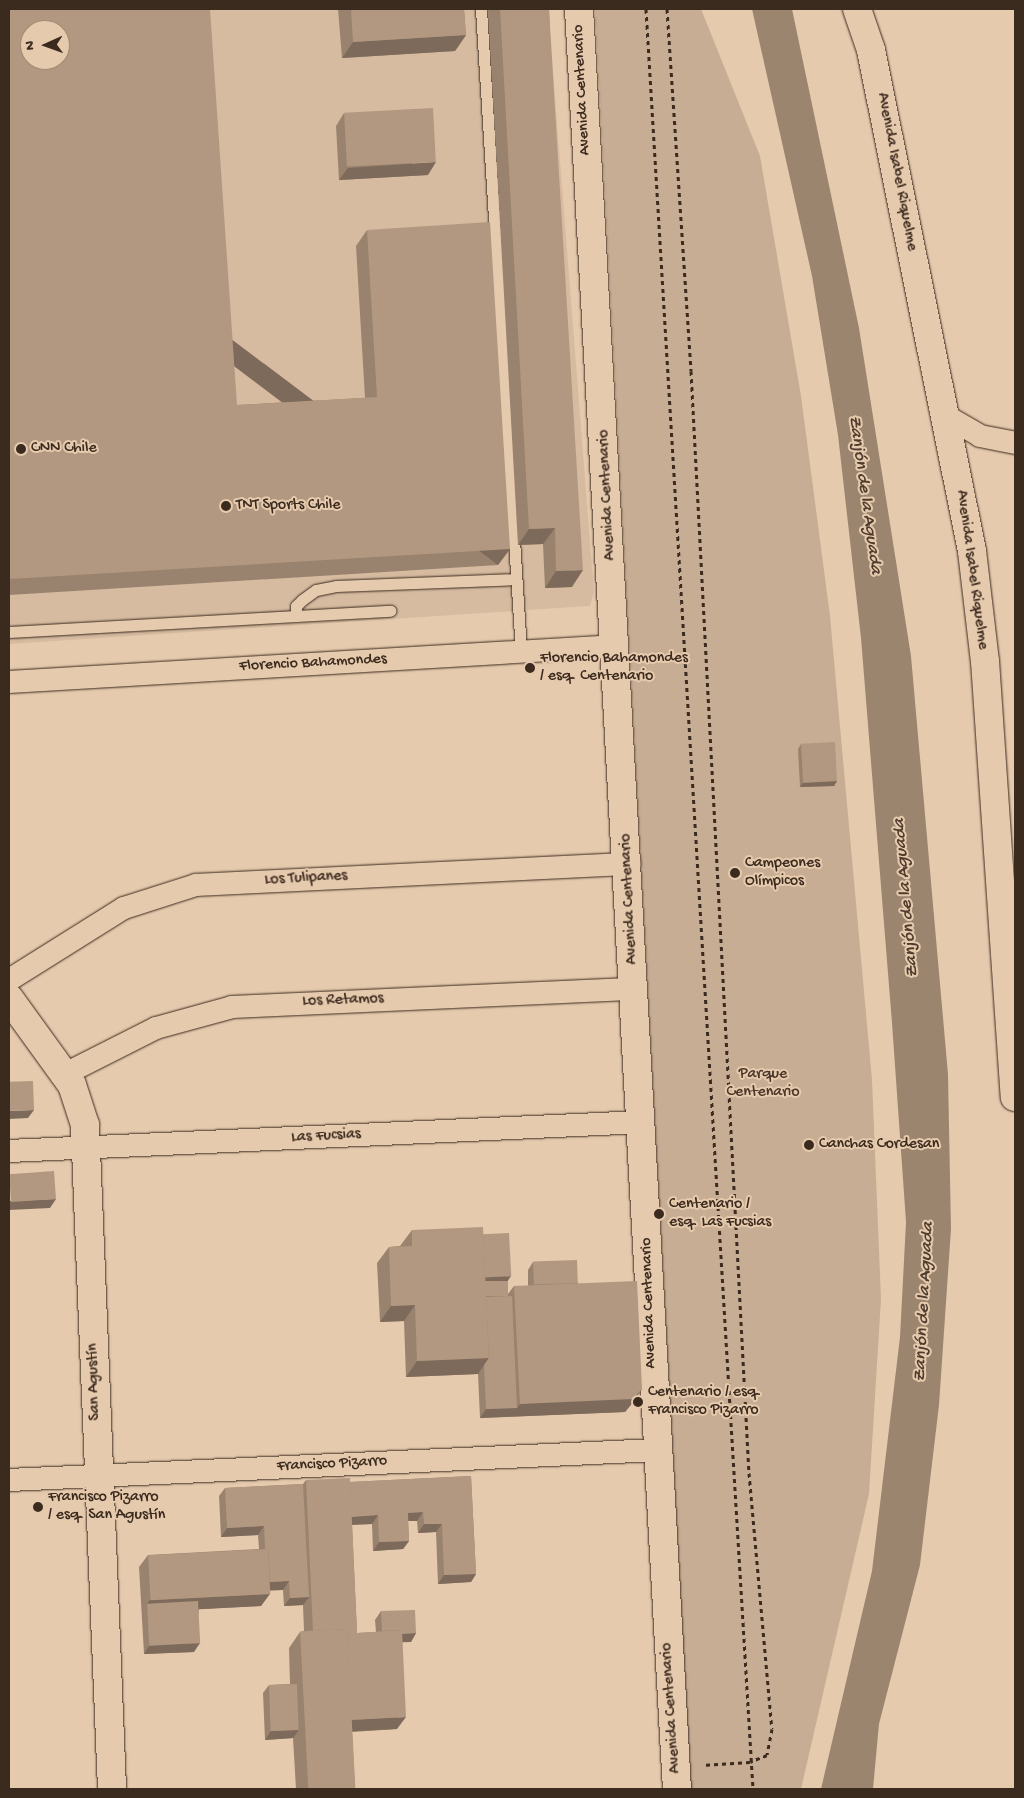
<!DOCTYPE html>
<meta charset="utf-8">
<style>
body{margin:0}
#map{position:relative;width:1024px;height:1798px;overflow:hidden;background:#e6caad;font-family:"Gochi Hand",sans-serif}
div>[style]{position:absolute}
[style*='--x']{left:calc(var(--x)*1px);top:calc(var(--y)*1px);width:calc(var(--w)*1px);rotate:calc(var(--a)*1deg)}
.built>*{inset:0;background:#d6bba0}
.green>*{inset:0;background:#c7ad93}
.water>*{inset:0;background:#9c856f}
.path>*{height:3px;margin-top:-1.5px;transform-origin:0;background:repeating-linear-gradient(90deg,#3b2a1e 0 4px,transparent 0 8px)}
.roads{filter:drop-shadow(0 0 1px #3b2a1e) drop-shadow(0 0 1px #3b2a1e)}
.service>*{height:11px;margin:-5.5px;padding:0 5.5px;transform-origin:5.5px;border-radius:5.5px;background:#e6caad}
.minor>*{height:22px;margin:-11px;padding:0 11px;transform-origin:11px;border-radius:11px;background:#e6caad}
.tertiary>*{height:28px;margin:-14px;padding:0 14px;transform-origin:14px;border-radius:14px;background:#e6caad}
.trunk>*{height:28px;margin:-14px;padding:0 14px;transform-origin:14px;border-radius:14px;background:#e6caad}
.wall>*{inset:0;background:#99836e}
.shaded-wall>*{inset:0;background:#7d6a5a;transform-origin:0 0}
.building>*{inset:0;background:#b29880;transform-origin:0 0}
.dots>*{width:14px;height:14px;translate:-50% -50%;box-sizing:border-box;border:2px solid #e6caad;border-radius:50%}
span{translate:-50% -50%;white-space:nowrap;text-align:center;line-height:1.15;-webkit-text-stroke:4px #e6caad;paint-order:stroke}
.street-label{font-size:16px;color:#3b2a1e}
.poi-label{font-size:16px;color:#3b2a1e}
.left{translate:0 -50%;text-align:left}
.park-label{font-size:16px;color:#49372a}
.water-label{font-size:18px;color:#4e3c2e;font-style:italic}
.frame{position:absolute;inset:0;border:10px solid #3b2a1e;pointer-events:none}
.north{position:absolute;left:20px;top:20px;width:50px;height:50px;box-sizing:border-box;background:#e6caad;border:1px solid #a28a74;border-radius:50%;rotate:268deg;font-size:14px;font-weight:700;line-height:20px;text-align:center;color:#3b2a1e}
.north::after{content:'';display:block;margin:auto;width:18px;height:22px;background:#3b2a1e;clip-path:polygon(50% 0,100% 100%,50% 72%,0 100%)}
</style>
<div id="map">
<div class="built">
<div style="clip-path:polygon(evenodd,9px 9px,548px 9px,594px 592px,590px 606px,9px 644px,9px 9px,30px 30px,60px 30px,60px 60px,30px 60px,30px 30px)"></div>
</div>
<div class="green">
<div style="clip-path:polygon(595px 9px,701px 9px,760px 156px,801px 396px,830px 616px,872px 1080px,881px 1299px,869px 1494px,801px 1789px,691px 1789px)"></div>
</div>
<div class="water">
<div style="clip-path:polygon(752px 9px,792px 9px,859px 328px,911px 656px,948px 1074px,951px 1229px,939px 1405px,920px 1565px,879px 1724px,873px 1789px,821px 1789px,872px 1571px,900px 1337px,906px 1222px,892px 1023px,861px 638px,838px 435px,812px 276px)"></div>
</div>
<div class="path">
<div style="--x:646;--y:9;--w:1783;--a:86.56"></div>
<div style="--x:667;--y:9;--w:363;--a:86.2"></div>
<div style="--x:691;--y:371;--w:1104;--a:86.99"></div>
<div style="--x:749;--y:1473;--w:257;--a:84.9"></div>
<div style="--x:772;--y:1729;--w:26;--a:101"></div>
<div style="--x:767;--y:1755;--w:18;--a:158"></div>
<div style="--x:750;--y:1762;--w:48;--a:176.4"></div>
</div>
<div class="roads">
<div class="service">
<div style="--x:481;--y:9;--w:644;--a:86.44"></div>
<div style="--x:296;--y:616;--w:10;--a:-90"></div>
<div style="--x:296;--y:606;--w:8;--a:-45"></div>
<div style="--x:302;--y:600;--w:17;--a:-36"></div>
<div style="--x:316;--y:590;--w:20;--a:-11"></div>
<div style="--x:336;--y:586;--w:179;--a:-2.2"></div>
<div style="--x:9;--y:632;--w:382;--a:-3.2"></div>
</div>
<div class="minor">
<div style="--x:946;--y:416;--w:39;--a:30"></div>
<div style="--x:980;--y:436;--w:36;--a:11"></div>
<div style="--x:9;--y:682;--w:609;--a:-3.39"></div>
<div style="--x:9;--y:980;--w:136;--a:-32.1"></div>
<div style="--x:124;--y:908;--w:76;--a:-17.7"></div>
<div style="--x:196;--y:885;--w:434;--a:-2.8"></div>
<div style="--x:65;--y:1074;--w:102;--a:-26.8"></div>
<div style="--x:156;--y:1028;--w:79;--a:-15.4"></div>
<div style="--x:232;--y:1007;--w:403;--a:-2.6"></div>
<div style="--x:9;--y:1151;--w:635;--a:-2.62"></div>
<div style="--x:9;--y:1480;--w:648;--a:-2.65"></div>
</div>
<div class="tertiary">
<div style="--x:579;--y:9;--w:1783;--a:86.85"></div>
<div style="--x:9;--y:998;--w:107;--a:54.1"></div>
<div style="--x:72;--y:1085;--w:42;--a:72"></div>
<div style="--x:85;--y:1125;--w:665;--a:87.67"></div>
</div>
<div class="trunk">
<div style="--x:857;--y:9;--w:43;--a:71.1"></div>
<div style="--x:871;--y:50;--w:511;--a:78.6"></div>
<div style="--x:972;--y:551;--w:111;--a:83.3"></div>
<div style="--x:985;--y:661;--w:437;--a:86.1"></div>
</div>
</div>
<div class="wall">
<div style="clip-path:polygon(9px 9px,237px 405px,365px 398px,356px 246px,367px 230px,510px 549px,498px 565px,9px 595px)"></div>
<div style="clip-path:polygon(338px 9px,464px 9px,466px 35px,455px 51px,342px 58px)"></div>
<div style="clip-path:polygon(488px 9px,549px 9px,572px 587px,545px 588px,543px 544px,518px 545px)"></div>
<div style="clip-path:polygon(344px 113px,428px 175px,339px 180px,336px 126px)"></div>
<div style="clip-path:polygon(801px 744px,837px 781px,834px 786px,800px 787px,798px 749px)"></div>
<div style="clip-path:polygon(412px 1230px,483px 1234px,508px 1281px,508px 1294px,514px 1286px,528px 1286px,528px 1270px,533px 1262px,578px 1283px,634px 1401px,625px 1412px,480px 1418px,478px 1374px,406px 1377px,404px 1321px,380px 1322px,377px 1263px,389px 1247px,400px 1246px)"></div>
<div style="clip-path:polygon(471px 1476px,476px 1574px,471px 1582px,438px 1584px,436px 1532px,418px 1533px,417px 1521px,408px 1521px,409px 1541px,403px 1549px,373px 1551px,372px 1524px,352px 1525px,357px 1633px,376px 1632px,375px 1620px,381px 1611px,416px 1633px,411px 1642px,402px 1642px,397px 1729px,352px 1732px,355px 1789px,296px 1789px,293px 1738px,265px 1740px,263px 1693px,269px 1685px,290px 1684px,289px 1648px,300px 1632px,304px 1631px,303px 1605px,284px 1606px,283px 1590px,270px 1590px,261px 1606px,199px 1609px,194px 1652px,144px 1654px,139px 1567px,148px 1555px,259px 1549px,258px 1535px,221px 1537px,219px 1496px,225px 1488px,303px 1484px,306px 1480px,350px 1482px)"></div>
</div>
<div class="shaded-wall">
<div style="clip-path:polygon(466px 35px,455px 51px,342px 58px,353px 42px)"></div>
<div style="clip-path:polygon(436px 162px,428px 175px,339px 180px,348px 168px)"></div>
<div style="clip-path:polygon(555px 528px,543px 544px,518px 545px,529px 529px)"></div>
<div style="left:510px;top:549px;width:20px;height:502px;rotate:127deg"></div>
<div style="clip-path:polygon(583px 570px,572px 587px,545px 588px,556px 571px)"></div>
<div style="clip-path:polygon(837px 781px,834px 786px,800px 787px,803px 783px)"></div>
<div style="clip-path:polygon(34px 1110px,28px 1118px,9px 1119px,9px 1111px)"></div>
<div style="clip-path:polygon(56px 1199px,50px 1208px,9px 1210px,9px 1201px)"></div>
<div style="clip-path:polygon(511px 1276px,505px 1285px,477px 1286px,479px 1278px)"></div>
<div style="clip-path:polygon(415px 1305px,404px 1321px,380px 1322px,391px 1306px)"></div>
<div style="clip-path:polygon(489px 1358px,478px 1374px,406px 1377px,417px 1361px)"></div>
<div style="clip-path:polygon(642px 1389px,634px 1401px,625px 1412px,480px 1418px,486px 1409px,517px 1408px,520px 1404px)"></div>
<div style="clip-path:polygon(423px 1512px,417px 1521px,402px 1521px,408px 1513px)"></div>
<div style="clip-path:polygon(378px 1515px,372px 1524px,342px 1525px,348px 1517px)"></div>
<div style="clip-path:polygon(424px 1524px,442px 1524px,436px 1532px,418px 1533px)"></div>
<div style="clip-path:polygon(264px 1526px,258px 1535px,221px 1537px,227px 1528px)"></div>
<div style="clip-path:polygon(409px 1541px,403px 1549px,373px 1551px,379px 1542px)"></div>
<div style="clip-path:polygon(476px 1574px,471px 1582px,438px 1584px,444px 1575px)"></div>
<div style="clip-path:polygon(289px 1581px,283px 1590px,261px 1591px,267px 1582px)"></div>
<div style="clip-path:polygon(270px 1594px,261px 1606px,148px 1612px,147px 1604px,150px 1600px)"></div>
<div style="clip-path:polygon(309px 1597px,303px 1605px,284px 1606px,290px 1598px)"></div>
<div style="clip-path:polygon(416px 1633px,411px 1642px,377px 1643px,383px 1635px)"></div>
<div style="clip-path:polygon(200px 1643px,194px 1652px,144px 1654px,149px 1646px)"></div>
<div style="clip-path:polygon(406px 1717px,397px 1729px,340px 1732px,349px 1720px)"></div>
<div style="clip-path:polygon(299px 1730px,293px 1738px,265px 1740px,271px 1731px)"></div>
</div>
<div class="building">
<div style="clip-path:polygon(evenodd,9px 9px,210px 9px,237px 405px,377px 397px,367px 230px,490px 222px,510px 549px,9px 579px,9px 9px,30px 30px,60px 30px,60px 60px,30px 60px,30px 30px)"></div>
<div style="clip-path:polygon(351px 9px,464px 9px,466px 35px,353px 42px)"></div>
<div style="clip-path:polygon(500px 9px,549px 9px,583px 570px,556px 571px,555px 528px,529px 529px)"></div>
<div style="left:433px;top:108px;width:54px;height:89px;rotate:87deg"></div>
<div style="left:835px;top:742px;width:39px;height:34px;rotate:87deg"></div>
<div style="left:33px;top:1081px;width:29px;height:24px;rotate:88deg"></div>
<div style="left:54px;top:1171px;width:28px;height:45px;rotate:86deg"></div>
<div style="clip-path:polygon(483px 1227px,489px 1358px,417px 1361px,415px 1305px,391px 1306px,389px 1247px,412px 1246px,412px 1230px)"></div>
<div style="left:509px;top:1233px;width:43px;height:26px;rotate:87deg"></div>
<div style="left:577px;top:1260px;width:23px;height:44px;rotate:88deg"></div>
<div style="left:508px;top:1281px;width:15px;height:23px;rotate:90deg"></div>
<div style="clip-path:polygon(637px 1281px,642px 1389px,633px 1399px,520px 1404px,514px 1286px)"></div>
<div style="clip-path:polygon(512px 1296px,517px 1408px,486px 1409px,484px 1365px,489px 1358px,486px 1297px)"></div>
<div style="clip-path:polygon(471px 1476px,476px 1574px,444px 1575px,442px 1524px,424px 1524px,423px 1512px,408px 1513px,409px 1541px,379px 1542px,378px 1515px,351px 1517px,350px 1482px)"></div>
<div style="clip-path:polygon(350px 1478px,357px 1633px,402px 1630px,406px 1717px,351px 1720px,347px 1629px,313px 1631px,306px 1480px)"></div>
<div style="clip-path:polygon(303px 1484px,309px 1597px,290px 1598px,289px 1581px,270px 1582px,268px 1549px,265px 1549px,264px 1526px,227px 1528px,225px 1488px)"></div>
<div style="left:268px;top:1549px;width:45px;height:120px;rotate:87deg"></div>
<div style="left:198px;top:1601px;width:42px;height:51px;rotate:87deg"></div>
<div style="clip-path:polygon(415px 1610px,416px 1633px,402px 1634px,402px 1630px,382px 1631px,381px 1611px)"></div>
<div style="left:347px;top:1629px;width:160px;height:47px;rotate:87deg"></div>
<div style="left:297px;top:1684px;width:46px;height:28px;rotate:88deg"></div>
</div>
<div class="dots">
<div style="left:21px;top:449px;background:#3b2a1e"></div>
<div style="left:226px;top:506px;background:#3b2a1e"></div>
<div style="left:530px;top:668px;background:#3b2a1e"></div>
<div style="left:735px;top:873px;background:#3b2a1e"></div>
<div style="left:809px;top:1145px;background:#3b2a1e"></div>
<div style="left:659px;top:1214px;background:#3b2a1e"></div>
<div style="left:638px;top:1402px;background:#3b2a1e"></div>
<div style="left:38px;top:1507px;background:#3b2a1e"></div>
</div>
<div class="street-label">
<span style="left:583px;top:90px;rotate:-93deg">Avenida Centenario</span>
<span style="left:896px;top:172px;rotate:79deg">Avenida Isabel Riquelme</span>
<span style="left:608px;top:495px;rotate:-93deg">Avenida Centenario</span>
<span style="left:971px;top:570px;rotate:82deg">Avenida Isabel Riquelme</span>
<span style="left:313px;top:664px;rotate:-3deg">Florencio Bahamondes</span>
<span style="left:306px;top:879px;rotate:-3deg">Los Tulipanes</span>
<span style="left:630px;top:899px;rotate:-93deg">Avenida Centenario</span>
<span style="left:343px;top:1001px;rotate:-2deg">Los Retamos</span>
<span style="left:326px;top:1137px;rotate:-3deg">Las Fucsias</span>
<span style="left:650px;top:1303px;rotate:-92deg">Avenida Centenario</span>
<span style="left:95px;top:1382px;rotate:-92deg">San Agustín</span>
<span style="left:332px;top:1465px;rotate:-3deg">Francisco Pizarro</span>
<span style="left:672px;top:1708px;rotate:-94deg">Avenida Centenario</span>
</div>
<div class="poi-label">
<span class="left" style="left:31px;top:449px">CNN Chile</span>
<span class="left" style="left:236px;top:506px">TNT Sports Chile</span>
<span class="left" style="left:540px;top:668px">Florencio Bahamondes<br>/ esq. Centenario</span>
<span class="left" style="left:745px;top:873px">Campeones<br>Olímpicos</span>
<span class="left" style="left:819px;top:1145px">Canchas Cordesan</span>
<span class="left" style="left:669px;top:1214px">Centenario /<br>esq. Las Fucsias</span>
<span class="left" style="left:648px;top:1402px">Centenario / esq.<br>Francisco Pizarro</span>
<span class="left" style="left:48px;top:1507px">Francisco Pizarro<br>/ esq. San Agustín</span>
</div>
<div class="park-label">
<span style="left:763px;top:1084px">Parque<br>Centenario</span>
</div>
<div class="water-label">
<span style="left:864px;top:495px;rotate:82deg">Zanjón de la Aguada</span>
<span style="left:907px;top:898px;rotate:-95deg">Zanjón de la Aguada</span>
<span style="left:925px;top:1302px;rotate:-87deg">Zanjón de la Aguada</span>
</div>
<div class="frame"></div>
<div class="north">N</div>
</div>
